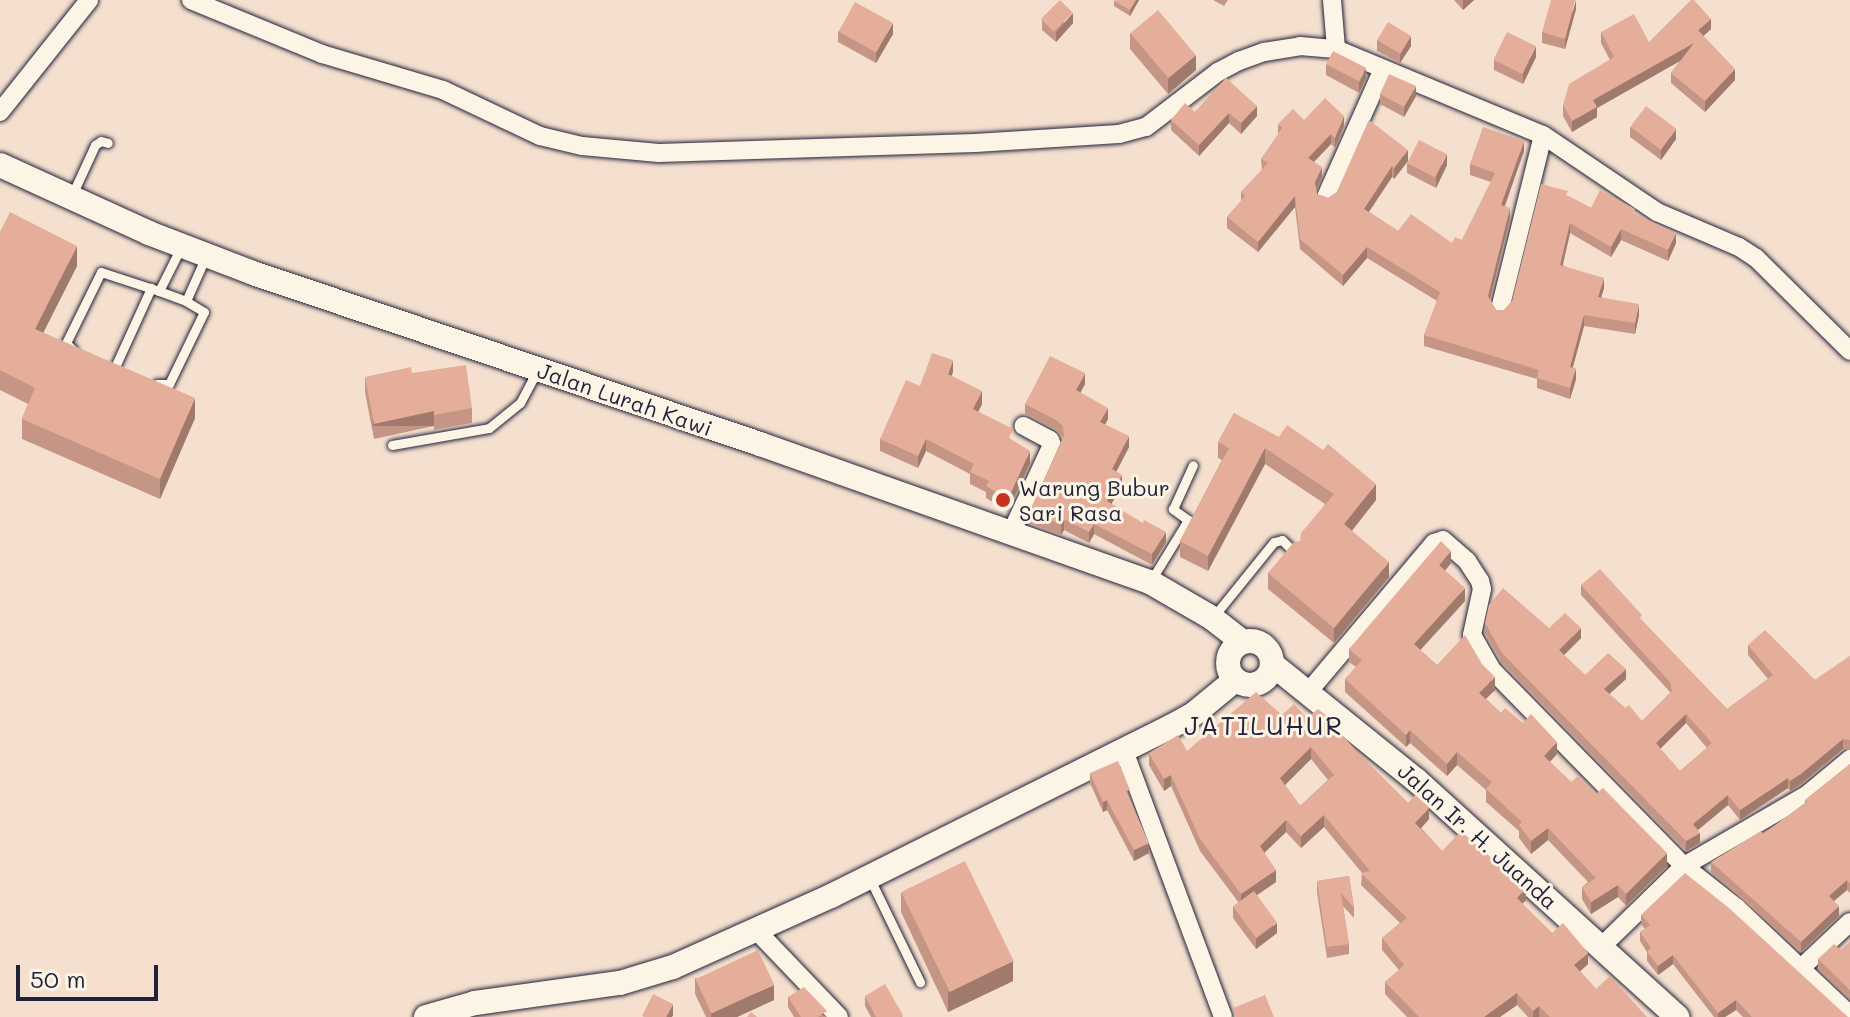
<!DOCTYPE html>
<style>
body{margin:0}
#map{position:relative;width:1850px;height:1017px;overflow:hidden;background:#f5e0cf;font-family:Mali,sans-serif}
div>[style]{position:absolute}
[style*='--x']{left:calc(var(--x)*1px);top:calc(var(--y)*1px);width:calc(var(--w)*1px);rotate:calc(var(--a)*1deg)}
.roads{filter:drop-shadow(0 0 2px #22223b) drop-shadow(0 0 2px #22223b)}
.lane>*{height:9px;margin:-4.5px;padding:0 4.5px;transform-origin:4.5px;border-radius:4.5px;background:#fcf5e5}
.street>*{height:18px;margin:-9px;padding:0 9px;transform-origin:9px;border-radius:9px;background:#fcf5e5}
.secondary>*{height:24px;margin:-12px;padding:0 12px;transform-origin:12px;border-radius:12px;background:#fcf5e5}
.secondary>.ring{margin:-12px;padding:0;box-sizing:content-box;background:none;border:24px solid #fcf5e5;border-radius:50%}
.wall>*{inset:0;background:#c59685}
.shaded-wall>*{inset:0;background:#a07a6c;transform-origin:0 0}
.building>*{inset:0;background:#e5ae9b;transform-origin:0 0}
.dots>*{width:22px;height:22px;translate:-50% -50%;box-sizing:border-box;border:4px solid #fcf5e5;border-radius:50%}
span{translate:-50% -50%;white-space:nowrap;text-align:center;line-height:1.15;-webkit-text-stroke:6px #fcf5e5;paint-order:stroke}
.street-label{font-size:22px;color:#22223b}
.poi-label{font-size:22px;color:#22223b}
.left{translate:0 -50%;text-align:left}
.quarter-label{font-size:26px;color:#22223b;letter-spacing:2px}
.scale{position:absolute;left:16px;top:965px;width:142px;height:36px;box-sizing:border-box;border:4px solid #22223b;border-top:0;padding-left:10px;font-size:24px;line-height:28px;white-space:nowrap;color:#22223b;-webkit-text-stroke:6px #fcf5e5;paint-order:stroke}
</style>
<div id="map">
<div class="roads">
<div class="lane">
<div style="--x:72;--y:195;--w:55;--a:-65.3"></div>
<div style="--x:95;--y:145;--w:7;--a:-34"></div>
<div style="--x:101;--y:141;--w:7;--a:16"></div>
<div style="--x:159;--y:291;--w:29;--a:20"></div>
<div style="--x:73;--y:350;--w:10;--a:-135"></div>
<div style="--x:66;--y:343;--w:79;--a:-63.8"></div>
<div style="--x:101;--y:272;--w:61;--a:18.1"></div>
<div style="--x:159;--y:291;--w:47;--a:-63.4"></div>
<div style="--x:115;--y:367;--w:87;--a:-65.5"></div>
<div style="--x:157;--y:384;--w:12;--a:0"></div>
<div style="--x:169;--y:384;--w:80;--a:-64.1"></div>
<div style="--x:204;--y:312;--w:21;--a:-149"></div>
<div style="--x:186;--y:301;--w:49;--a:-66"></div>
<div style="--x:392;--y:445;--w:98;--a:-9.9"></div>
<div style="--x:489;--y:428;--w:40;--a:-39"></div>
<div style="--x:520;--y:403;--w:38;--a:-62"></div>
<div style="--x:1150;--y:582;--w:73;--a:-58.5"></div>
<div style="--x:1188;--y:520;--w:19;--a:-144"></div>
<div style="--x:1173;--y:509;--w:48;--a:-65.6"></div>
<div style="--x:1214;--y:616;--w:95;--a:-51"></div>
<div style="--x:1274;--y:542;--w:8;--a:-14"></div>
<div style="--x:1282;--y:540;--w:17;--a:45"></div>
<div style="--x:869;--y:877;--w:117;--a:64.1"></div>
</div>
<div class="street">
<div style="--x:191;--y:0;--w:142;--a:22.4"></div>
<div style="--x:322;--y:54;--w:126;--a:16.6"></div>
<div style="--x:443;--y:90;--w:107;--a:25.4"></div>
<div style="--x:540;--y:136;--w:43;--a:13.4"></div>
<div style="--x:582;--y:146;--w:77;--a:5.2"></div>
<div style="--x:659;--y:153;--w:316;--a:-1.8"></div>
<div style="--x:975;--y:143;--w:144;--a:-3.6"></div>
<div style="--x:1119;--y:134;--w:28;--a:-15"></div>
<div style="--x:1146;--y:127;--w:91;--a:-37.4"></div>
<div style="--x:1218;--y:72;--w:24;--a:-28"></div>
<div style="--x:1239;--y:61;--w:27;--a:-20"></div>
<div style="--x:1264;--y:52;--w:36;--a:-9"></div>
<div style="--x:1300;--y:46;--w:36;--a:5"></div>
<div style="--x:1336;--y:49;--w:224;--a:22.6"></div>
<div style="--x:1543;--y:135;--w:138;--a:34"></div>
<div style="--x:1657;--y:212;--w:89;--a:23.1"></div>
<div style="--x:1739;--y:247;--w:20;--a:33"></div>
<div style="--x:1756;--y:258;--w:132;--a:44.7"></div>
<div style="--x:1332;--y:0;--w:49;--a:85.3"></div>
<div style="--x:0;--y:112;--w:143;--a:-51.5"></div>
<div style="--x:1326;--y:197;--w:140;--a:-66"></div>
<div style="--x:1500;--y:309;--w:179;--a:-76.1"></div>
<div style="--x:1010;--y:535;--w:99;--a:-65"></div>
<div style="--x:1052;--y:445;--w:5;--a:-112"></div>
<div style="--x:1050;--y:440;--w:30;--a:-152"></div>
<div style="--x:1309;--y:691;--w:194;--a:-49.8"></div>
<div style="--x:1434;--y:543;--w:9;--a:-18"></div>
<div style="--x:1443;--y:540;--w:32;--a:41"></div>
<div style="--x:1467;--y:561;--w:24;--a:57"></div>
<div style="--x:1480;--y:581;--w:8;--a:76"></div>
<div style="--x:1482;--y:589;--w:47;--a:102.3"></div>
<div style="--x:1472;--y:635;--w:40;--a:60.3"></div>
<div style="--x:1492;--y:670;--w:274;--a:45.6"></div>
<div style="--x:1684;--y:866;--w:68;--a:38.4"></div>
<div style="--x:1737;--y:908;--w:156;--a:43.4"></div>
<div style="--x:1123;--y:748;--w:287;--a:69.6"></div>
<div style="--x:756;--y:930;--w:120;--a:46.3"></div>
<div style="--x:1601;--y:947;--w:116;--a:-44.3"></div>
<div style="--x:1684;--y:866;--w:143;--a:-30.1"></div>
<div style="--x:1808;--y:794;--w:55;--a:-39.8"></div>
<div style="--x:1801;--y:968;--w:67;--a:-43.2"></div>
</div>
<div class="secondary">
<div style="--x:0;--y:165;--w:164;--a:24.5"></div>
<div style="--x:149;--y:233;--w:111;--a:21"></div>
<div style="--x:253;--y:273;--w:535;--a:18.64"></div>
<div style="--x:760;--y:444;--w:414;--a:19.5"></div>
<div style="--x:1150;--y:582;--w:72;--a:30.1"></div>
<div style="--x:1212;--y:618;--w:39;--a:38"></div>
<div class="ring" style="left:1228px;top:641px;width:20px;height:20px"></div>
<div style="--x:1272;--y:664;--w:185;--a:38.9"></div>
<div style="--x:1416;--y:780;--w:353;--a:42.2"></div>
<div style="--x:426;--y:1017;--w:51;--a:-15.9"></div>
<div style="--x:475;--y:1003;--w:146;--a:-7.9"></div>
<div style="--x:620;--y:983;--w:55;--a:-16.8"></div>
<div style="--x:673;--y:967;--w:173;--a:-24.2"></div>
<div style="--x:831;--y:896;--w:381;--a:-26.5"></div>
<div style="--x:1172;--y:726;--w:26;--a:-29"></div>
<div style="--x:1195;--y:713;--w:52;--a:-39.5"></div>
</div>
</div>
<div class="wall">
<div style="clip-path:polygon(1139px 0,1130px 16px,1114px 6px,1114px 1px)"></div>
<div style="clip-path:polygon(1213px 0,1228px 0,1224px 6px)"></div>
<div style="clip-path:polygon(1454px 0,1474px 0,1463px 10px)"></div>
<div style="clip-path:polygon(1576px 9px,1565px 49px,1542px 43px,1542px 32px)"></div>
<div style="clip-path:polygon(1042px 20px,1073px 23px,1056px 42px,1042px 30px)"></div>
<div style="clip-path:polygon(1711px 29px,1703px 36px,1735px 80px,1705px 112px,1671px 83px,1671px 73px,1680px 61px,1597px 108px,1597px 117px,1572px 132px,1563px 116px,1563px 105px,1610px 60px,1601px 43px,1601px 32px,1649px 42px)"></div>
<div style="clip-path:polygon(838px 31px,893px 34px,876px 63px,838px 42px)"></div>
<div style="clip-path:polygon(1130px 33px,1196px 70px,1168px 94px,1130px 49px)"></div>
<div style="clip-path:polygon(1377px 40px,1411px 46px,1400px 63px,1377px 51px)"></div>
<div style="clip-path:polygon(1536px 57px,1523px 84px,1494px 70px,1494px 60px)"></div>
<div style="clip-path:polygon(1326px 64px,1366px 78px,1359px 93px,1326px 75px)"></div>
<div style="clip-path:polygon(1226px 78px,1257px 116px,1241px 134px,1229px 123px,1199px 156px,1171px 130px,1171px 120px,1195px 112px)"></div>
<div style="clip-path:polygon(1380px 94px,1416px 96px,1404px 117px,1380px 104px)"></div>
<div style="clip-path:polygon(1304px 120px,1344px 126px,1335px 148px,1331px 144px,1314px 162px,1322px 177px,1316px 190px,1317px 194px,1328px 198px,1337px 192px,1369px 120px,1408px 161px,1394px 179px,1392px 177px,1369px 212px,1398px 231px,1452px 243px,1462px 240px,1491px 182px,1470px 175px,1470px 164px,1524px 151px,1505px 206px,1510px 218px,1490px 299px,1496px 310px,1504px 310px,1512px 301px,1568px 196px,1591px 208px,1635px 214px,1676px 243px,1668px 261px,1621px 240px,1611px 257px,1570px 233px,1563px 265px,1604px 288px,1601px 297px,1639px 315px,1635px 334px,1584px 326px,1573px 367px,1576px 379px,1570px 399px,1537px 388px,1537px 379px,1424px 346px,1424px 335px,1437px 301px,1367px 258px,1343px 286px,1300px 249px,1295px 207px,1258px 252px,1227px 228px,1227px 217px,1241px 201px,1241px 192px,1262px 170px,1261px 159px,1278px 135px,1278px 124px)"></div>
<div style="clip-path:polygon(1630px 127px,1676px 139px,1661px 160px,1630px 137px)"></div>
<div style="clip-path:polygon(1407px 163px,1447px 165px,1436px 188px,1407px 173px)"></div>
<div style="clip-path:polygon(0 232px,77px 266px,43px 333px,195px 418px,160px 499px,22px 439px,22px 419px,28px 404px,0 390px)"></div>
<div style="clip-path:polygon(953px 372px,951px 376px,982px 404px,978px 412px,1013px 441px,1030px 463px,1008px 511px,986px 498px,986px 492px,970px 484px,970px 474px,926px 451px,918px 468px,880px 451px,880px 439px)"></div>
<div style="clip-path:polygon(412px 373px,472px 408px,472px 423px,434px 430px,434px 426px,374px 439px,365px 392px,365px 377px)"></div>
<div style="clip-path:polygon(1085px 384px,1080px 392px,1108px 419px,1105px 425px,1129px 447px,1116px 472px,1122px 485px,1111px 504px,1166px 542px,1152px 565px,1094px 534px,1089px 543px,1064px 530px,1061px 535px,1029px 523px,1029px 513px,1063px 437px,1056px 430px,1025px 414px,1025px 404px)"></div>
<div style="clip-path:polygon(1234px 413px,1376px 500px,1352px 531px,1389px 577px,1334px 643px,1268px 589px,1268px 573px,1300px 541px,1325px 504px,1265px 464px,1208px 571px,1180px 557px,1180px 541px,1222px 460px,1218px 458px,1218px 442px)"></div>
<div style="clip-path:polygon(1451px 563px,1445px 571px,1465px 601px,1420px 650px,1437px 665px,1495px 690px,1486px 699px,1501px 713px,1557px 754px,1550px 762px,1571px 782px,1667px 866px,1626px 906px,1618px 897px,1591px 914px,1582px 899px,1582px 887px,1588px 882px,1548px 840px,1531px 854px,1519px 838px,1519px 831px,1486px 802px,1486px 790px,1457px 765px,1447px 776px,1410px 743px,1406px 747px,1345px 692px,1345px 679px,1356px 667px,1349px 662px,1349px 649px)"></div>
<div style="clip-path:polygon(evenodd,1581px 585px,1642px 621px,1727px 709px,1768px 679px,1748px 655px,1748px 645px,1815px 680px,1850px 656px,1850px 750px,1843px 749px,1801px 784px,1790px 791px,1788px 788px,1740px 820px,1728px 805px,1698px 830px,1700px 843px,1686px 851px,1502px 663px,1485px 633px,1485px 623px,1549px 628px,1581px 638px,1564px 655px,1585px 675px,1626px 679px,1609px 694px,1625px 708px,1642px 721px,1670px 693px,1670px 692px,1581px 595px,1581px 585px,1686px 723px,1707px 748px,1680px 771px,1660px 749px,1686px 723px)"></div>
<div style="clip-path:polygon(evenodd,1282px 715px,1307px 718px,1337px 729px,1358px 753px,1408px 803px,1429px 819px,1421px 828px,1442px 851px,1526px 900px,1522px 904px,1552px 933px,1588px 964px,1580px 971px,1596px 989px,1647px 1017px,1528px 1017px,1517px 1005px,1500px 1017px,1407px 1017px,1385px 994px,1385px 982px,1399px 970px,1382px 950px,1382px 938px,1400px 923px,1361px 885px,1362px 873px,1324px 827px,1301px 848px,1286px 832px,1264px 853px,1276px 882px,1257px 895px,1277px 933px,1256px 949px,1233px 918px,1233px 907px,1239px 903px,1200px 851px,1171px 786px,1164px 791px,1149px 765px,1149px 753px,1187px 751px,1282px 715px,1311px 759px,1328px 780px,1300px 806px,1285px 785px,1311px 759px)"></div>
<div style="clip-path:polygon(1850px 764px,1850px 893px,1847px 890px,1834px 901px,1839px 916px,1801px 952px,1711px 872px,1711px 862px,1763px 834px,1805px 803px,1805px 800px)"></div>
<div style="clip-path:polygon(1090px 773px,1130px 798px,1149px 853px,1134px 861px,1107px 810px,1103px 812px,1090px 783px)"></div>
<div style="clip-path:polygon(1349px 876px,1354px 908px,1354px 918px,1343px 906px,1349px 944px,1349px 954px,1327px 958px,1317px 892px,1317px 881px)"></div>
<div style="clip-path:polygon(901px 892px,1013px 981px,948px 1012px,901px 912px)"></div>
<div style="clip-path:polygon(1641px 915px,1848px 1017px,1743px 1017px,1736px 1010px,1725px 1017px,1714px 1017px,1673px 964px,1658px 975px,1647px 961px,1647px 952px,1640px 941px,1640px 932px,1645px 929px,1641px 924px)"></div>
<div style="clip-path:polygon(1850px 942px,1850px 1000px,1818px 968px,1818px 959px,1841px 950px)"></div>
<div style="clip-path:polygon(695px 978px,774px 1000px,737px 1017px,706px 1017px,695px 994px)"></div>
<div style="clip-path:polygon(865px 996px,903px 1017px,871px 1017px,865px 1006px)"></div>
<div style="clip-path:polygon(788px 997px,827px 1017px,794px 1017px,788px 1007px)"></div>
</div>
<div class="shaded-wall">
<div style="clip-path:polygon(1136px 0,1139px 0,1130px 16px,1130px 10px)"></div>
<div style="clip-path:polygon(1463px 0,1474px 0,1463px 10px)"></div>
<div style="clip-path:polygon(1576px 0,1576px 9px,1565px 49px,1565px 39px)"></div>
<div style="clip-path:polygon(1073px 13px,1073px 23px,1056px 42px,1056px 32px)"></div>
<div style="clip-path:polygon(1711px 19px,1711px 29px,1698px 41px,1698px 30px)"></div>
<div style="clip-path:polygon(893px 23px,893px 34px,876px 63px,876px 53px)"></div>
<div style="clip-path:polygon(1411px 36px,1411px 46px,1400px 63px,1400px 52px)"></div>
<div style="clip-path:polygon(1694px 43px,1694px 53px,1597px 108px,1597px 117px,1572px 132px,1572px 121px,1593px 100px)"></div>
<div style="clip-path:polygon(1536px 46px,1536px 57px,1523px 84px,1523px 74px)"></div>
<div style="clip-path:polygon(1196px 55px,1196px 70px,1168px 94px,1168px 78px)"></div>
<div style="clip-path:polygon(1366px 68px,1366px 78px,1359px 93px,1359px 83px)"></div>
<div style="clip-path:polygon(1735px 69px,1735px 80px,1705px 112px,1705px 101px)"></div>
<div style="clip-path:polygon(1416px 86px,1416px 96px,1404px 117px,1404px 107px)"></div>
<div style="clip-path:polygon(1257px 106px,1257px 116px,1241px 134px,1241px 123px)"></div>
<div style="clip-path:polygon(1229px 113px,1229px 123px,1199px 156px,1199px 145px)"></div>
<div style="clip-path:polygon(1344px 116px,1344px 126px,1335px 148px,1335px 138px)"></div>
<div style="clip-path:polygon(1676px 129px,1676px 139px,1661px 160px,1661px 150px)"></div>
<div style="clip-path:polygon(1331px 134px,1331px 144px,1308px 168px,1308px 158px)"></div>
<div style="clip-path:polygon(1524px 141px,1524px 151px,1501px 216px,1501px 205px)"></div>
<div style="clip-path:polygon(1408px 150px,1408px 161px,1394px 179px,1394px 168px)"></div>
<div style="clip-path:polygon(1447px 154px,1447px 165px,1436px 188px,1436px 177px)"></div>
<div style="clip-path:polygon(1392px 166px,1392px 177px,1364px 219px,1364px 209px)"></div>
<div style="clip-path:polygon(1322px 167px,1322px 177px,1315px 193px,1315px 182px)"></div>
<div style="clip-path:polygon(1295px 196px,1295px 207px,1258px 252px,1258px 242px)"></div>
<div style="clip-path:polygon(1510px 208px,1510px 218px,1488px 307px,1488px 296px)"></div>
<div style="clip-path:polygon(1570px 223px,1570px 233px,1560px 275px,1560px 265px)"></div>
<div style="clip-path:polygon(1621px 229px,1621px 240px,1611px 257px,1611px 247px)"></div>
<div style="clip-path:polygon(1676px 233px,1676px 243px,1668px 261px,1668px 250px)"></div>
<div style="clip-path:polygon(77px 246px,77px 266px,35px 349px,35px 329px)"></div>
<div style="clip-path:polygon(1367px 247px,1367px 258px,1343px 286px,1343px 275px)"></div>
<div style="clip-path:polygon(1604px 278px,1604px 288px,1598px 307px,1598px 297px)"></div>
<div style="clip-path:polygon(1639px 304px,1639px 315px,1635px 334px,1635px 323px)"></div>
<div style="clip-path:polygon(1584px 315px,1584px 326px,1570px 377px,1570px 367px)"></div>
<div style="clip-path:polygon(953px 360px,953px 372px,948px 386px,948px 374px)"></div>
<div style="clip-path:polygon(1576px 368px,1576px 379px,1570px 399px,1570px 388px)"></div>
<div style="clip-path:polygon(1085px 373px,1085px 384px,1076px 401px,1076px 390px)"></div>
<div style="clip-path:polygon(982px 391px,982px 404px,973px 422px,973px 409px)"></div>
<div style="clip-path:polygon(195px 398px,195px 418px,160px 499px,160px 479px)"></div>
<div style="clip-path:polygon(1108px 408px,1108px 419px,1100px 433px,1100px 422px)"></div>
<div style="left:434px;top:411px;width:15px;height:61px;rotate:90deg"></div>
<div style="clip-path:polygon(1129px 436px,1129px 447px,1112px 480px,1112px 469px)"></div>
<div style="clip-path:polygon(926px 439px,926px 451px,918px 468px,918px 456px)"></div>
<div style="clip-path:polygon(1265px 448px,1265px 464px,1208px 571px,1208px 556px)"></div>
<div style="clip-path:polygon(1030px 451px,1030px 463px,1008px 511px,1008px 499px)"></div>
<div style="clip-path:polygon(1122px 475px,1122px 485px,1107px 512px,1107px 501px)"></div>
<div style="clip-path:polygon(1376px 484px,1376px 500px,1344px 540px,1344px 524px)"></div>
<div style="clip-path:polygon(1064px 519px,1064px 530px,1061px 535px,1061px 524px)"></div>
<div style="clip-path:polygon(1094px 524px,1094px 534px,1089px 543px,1089px 532px)"></div>
<div style="clip-path:polygon(1166px 532px,1166px 542px,1152px 565px,1152px 554px)"></div>
<div style="clip-path:polygon(1451px 551px,1451px 563px,1439px 578px,1439px 565px)"></div>
<div style="clip-path:polygon(1389px 562px,1389px 577px,1334px 643px,1334px 628px)"></div>
<div style="clip-path:polygon(1465px 588px,1465px 601px,1414px 657px,1414px 644px)"></div>
<div style="clip-path:polygon(1581px 628px,1581px 638px,1559px 660px,1559px 650px)"></div>
<div style="clip-path:polygon(1626px 669px,1626px 679px,1604px 699px,1604px 689px)"></div>
<div style="clip-path:polygon(1495px 677px,1495px 690px,1479px 705px,1479px 693px)"></div>
<div style="clip-path:polygon(1686px 714px,1686px 723px,1656px 753px,1656px 743px)"></div>
<div style="clip-path:polygon(1410px 730px,1410px 743px,1406px 747px,1406px 735px)"></div>
<div style="clip-path:polygon(1843px 739px,1843px 749px,1801px 784px,1790px 791px,1790px 781px)"></div>
<div style="clip-path:polygon(1557px 742px,1557px 754px,1544px 768px,1544px 756px)"></div>
<div style="clip-path:polygon(1311px 747px,1311px 759px,1280px 790px,1280px 778px)"></div>
<div style="clip-path:polygon(1457px 752px,1457px 765px,1447px 776px,1447px 764px)"></div>
<div style="clip-path:polygon(1171px 775px,1171px 786px,1164px 791px,1164px 779px)"></div>
<div style="clip-path:polygon(1788px 778px,1788px 788px,1740px 820px,1740px 810px)"></div>
<div style="clip-path:polygon(1728px 795px,1728px 805px,1693px 834px,1693px 824px)"></div>
<div style="clip-path:polygon(1107px 800px,1107px 810px,1103px 812px,1103px 802px)"></div>
<div style="clip-path:polygon(1429px 808px,1429px 819px,1415px 835px,1415px 823px)"></div>
<div style="clip-path:polygon(1324px 815px,1324px 827px,1301px 848px,1301px 836px)"></div>
<div style="clip-path:polygon(1286px 820px,1286px 832px,1260px 857px,1260px 846px)"></div>
<div style="clip-path:polygon(1548px 828px,1548px 840px,1531px 854px,1531px 841px)"></div>
<div style="clip-path:polygon(1700px 833px,1700px 843px,1686px 851px,1686px 841px)"></div>
<div style="clip-path:polygon(1149px 843px,1149px 853px,1134px 861px,1134px 850px)"></div>
<div style="clip-path:polygon(1667px 853px,1667px 866px,1626px 906px,1626px 894px)"></div>
<div style="clip-path:polygon(1276px 870px,1276px 882px,1241px 906px,1241px 894px)"></div>
<div style="clip-path:polygon(1847px 880px,1847px 890px,1829px 905px,1829px 896px)"></div>
<div style="clip-path:polygon(1618px 885px,1618px 897px,1591px 914px,1591px 902px)"></div>
<div style="clip-path:polygon(1526px 888px,1526px 900px,1517px 910px,1517px 898px)"></div>
<div style="clip-path:polygon(1839px 906px,1839px 916px,1801px 952px,1801px 942px)"></div>
<div style="clip-path:polygon(1277px 923px,1277px 933px,1256px 949px,1256px 939px)"></div>
<div style="clip-path:polygon(1588px 953px,1588px 964px,1574px 977px,1574px 965px)"></div>
<div style="clip-path:polygon(1673px 955px,1673px 964px,1658px 975px,1658px 966px)"></div>
<div style="clip-path:polygon(1013px 961px,1013px 981px,948px 1012px,948px 992px)"></div>
<div style="clip-path:polygon(774px 985px,774px 1000px,737px 1017px,711px 1017px,711px 1013px)"></div>
<div style="clip-path:polygon(1517px 993px,1517px 1005px,1500px 1017px,1484px 1017px)"></div>
<div style="clip-path:polygon(1736px 1000px,1736px 1010px,1725px 1017px,1718px 1017px,1718px 1013px)"></div>
<div style="clip-path:polygon(673px 1004px,673px 1015px,672px 1017px,666px 1017px)"></div>
<div style="clip-path:polygon(1539px 1006px,1539px 1017px,1533px 1017px,1533px 1011px)"></div>
</div>
<div class="building">
<div style="left:1060px;top:0;width:18px;height:27px;rotate:45deg"></div>
<div style="clip-path:polygon(1115px 0,1136px 0,1130px 10px,1114px 1px)"></div>
<div style="clip-path:polygon(1551px 0,1575px 0,1565px 39px,1542px 32px)"></div>
<div style="clip-path:polygon(1691px 0,1694px 0,1711px 19px,1698px 30px,1735px 69px,1705px 101px,1671px 73px,1694px 43px,1593px 100px,1597px 107px,1572px 121px,1563px 105px,1569px 84px,1614px 57px,1601px 32px,1634px 14px,1649px 42px)"></div>
<div style="left:855px;top:2px;width:43px;height:34px;rotate:29deg"></div>
<div style="left:1158px;top:10px;width:59px;height:36px;rotate:50deg"></div>
<div style="left:1388px;top:22px;width:27px;height:21px;rotate:31deg"></div>
<div style="left:1507px;top:32px;width:32px;height:31px;rotate:26deg"></div>
<div style="left:1333px;top:51px;width:37px;height:15px;rotate:27deg"></div>
<div style="clip-path:polygon(1389px 74px,1416px 86px,1404px 107px,1380px 94px)"></div>
<div style="clip-path:polygon(1226px 78px,1257px 106px,1241px 123px,1229px 113px,1199px 145px,1171px 120px,1185px 103px,1195px 112px)"></div>
<div style="clip-path:polygon(1325px 98px,1344px 116px,1335px 138px,1331px 134px,1308px 158px,1322px 167px,1315px 182px,1317px 194px,1328px 198px,1337px 192px,1369px 120px,1408px 150px,1394px 168px,1392px 166px,1364px 209px,1398px 231px,1411px 214px,1452px 243px,1455px 237px,1462px 240px,1495px 173px,1470px 164px,1483px 127px,1524px 141px,1501px 205px,1510px 208px,1488px 296px,1496px 310px,1504px 310px,1512px 301px,1541px 184px,1568px 191px,1566px 195px,1591px 208px,1600px 190px,1635px 209px,1633px 213px,1676px 233px,1668px 250px,1621px 229px,1611px 247px,1570px 223px,1560px 265px,1604px 278px,1598px 297px,1639px 304px,1635px 323px,1584px 315px,1570px 367px,1576px 368px,1570px 388px,1537px 378px,1539px 370px,1424px 335px,1440px 292px,1367px 247px,1343px 275px,1300px 239px,1295px 196px,1258px 242px,1227px 217px,1245px 196px,1241px 192px,1268px 163px,1261px 159px,1282px 128px,1278px 124px,1293px 109px,1304px 120px)"></div>
<div style="left:1646px;top:106px;width:38px;height:26px;rotate:37deg"></div>
<div style="left:1419px;top:140px;width:31px;height:26px;rotate:27deg"></div>
<div style="clip-path:polygon(10px 212px,77px 246px,35px 329px,195px 398px,160px 479px,22px 419px,35px 388px,0 370px,0 232px)"></div>
<div style="clip-path:polygon(932px 353px,953px 360px,948px 374px,982px 391px,973px 409px,1013px 429px,1009px 438px,1030px 451px,1008px 499px,986px 486px,989px 481px,970px 472px,974px 464px,926px 439px,918px 456px,880px 439px,906px 380px,920px 386px)"></div>
<div style="clip-path:polygon(1050px 356px,1085px 373px,1076px 390px,1108px 408px,1100px 422px,1129px 436px,1112px 469px,1122px 475px,1107px 501px,1143px 523px,1144px 520px,1166px 532px,1152px 554px,1094px 524px,1089px 532px,1064px 519px,1061px 524px,1029px 513px,1064px 436px,1063px 426px,1056px 420px,1025px 404px)"></div>
<div style="clip-path:polygon(466px 365px,472px 408px,434px 415px,434px 411px,374px 424px,365px 377px,411px 367px,412px 373px)"></div>
<div style="clip-path:polygon(1234px 413px,1279px 437px,1287px 425px,1323px 450px,1328px 444px,1376px 484px,1344px 524px,1389px 562px,1334px 628px,1268px 573px,1293px 543px,1300px 541px,1301px 533px,1334px 494px,1265px 448px,1208px 556px,1180px 541px,1229px 448px,1218px 442px)"></div>
<div style="clip-path:polygon(1441px 541px,1451px 551px,1439px 565px,1465px 588px,1414px 644px,1437px 665px,1465px 635px,1482px 664px,1495px 677px,1479px 693px,1501px 713px,1505px 708px,1523px 723px,1531px 714px,1557px 742px,1544px 756px,1571px 782px,1578px 776px,1596px 794px,1603px 788px,1667px 853px,1626px 894px,1618px 885px,1591px 902px,1582px 887px,1596px 878px,1548px 828px,1531px 841px,1519px 825px,1522px 822px,1486px 789px,1492px 782px,1457px 752px,1447px 764px,1410px 730px,1406px 735px,1345px 679px,1362px 660px,1349px 649px)"></div>
<div style="clip-path:polygon(evenodd,1600px 569px,1642px 615px,1640px 618px,1727px 709px,1773px 675px,1748px 645px,1765px 630px,1815px 680px,1850px 656px,1850px 740px,1843px 739px,1801px 774px,1790px 781px,1788px 778px,1740px 810px,1728px 795px,1693px 824px,1700px 833px,1686px 841px,1502px 653px,1485px 623px,1489px 605px,1503px 588px,1549px 628px,1565px 613px,1581px 628px,1559px 650px,1585px 675px,1608px 653px,1626px 669px,1604px 689px,1625px 708px,1629px 705px,1642px 721px,1672px 691px,1670px 682px,1581px 585px,1600px 569px,1686px 714px,1712px 743px,1680px 771px,1656px 743px,1686px 714px)"></div>
<div style="clip-path:polygon(evenodd,1256px 692px,1282px 715px,1294px 704px,1307px 718px,1318px 709px,1337px 724px,1334px 726px,1358px 753px,1408px 803px,1415px 795px,1429px 808px,1415px 823px,1442px 851px,1461px 831px,1526px 888px,1517px 898px,1552px 933px,1563px 923px,1588px 953px,1574px 965px,1596px 989px,1610px 976px,1647px 1017px,1550px 1017px,1539px 1006px,1533px 1011px,1517px 993px,1484px 1017px,1419px 1017px,1385px 982px,1404px 965px,1382px 938px,1407px 918px,1361px 873px,1370px 871px,1324px 815px,1301px 836px,1286px 820px,1260px 846px,1276px 870px,1241px 894px,1200px 839px,1171px 775px,1164px 779px,1149px 753px,1178px 735px,1187px 751px,1256px 692px,1311px 747px,1334px 775px,1300px 806px,1280px 778px,1311px 747px)"></div>
<div style="clip-path:polygon(1118px 761px,1130px 790px,1126px 791px,1149px 843px,1134px 850px,1107px 800px,1103px 802px,1090px 773px)"></div>
<div style="clip-path:polygon(1850px 764px,1850px 883px,1847px 880px,1829px 896px,1839px 906px,1801px 942px,1711px 862px,1761px 831px,1763px 834px,1807px 802px,1805px 800px)"></div>
<div style="left:965px;top:861px;width:111px;height:71px;rotate:64deg"></div>
<div style="clip-path:polygon(1685px 873px,1729px 908px,1848px 1017px,1752px 1017px,1736px 1000px,1718px 1013px,1673px 955px,1658px 966px,1647px 952px,1651px 948px,1640px 932px,1650px 925px,1641px 915px)"></div>
<div style="clip-path:polygon(1349px 876px,1354px 908px,1341px 893px,1349px 944px,1327px 947px,1317px 881px)"></div>
<div style="left:1254px;top:891px;width:39px;height:26px;rotate:54deg"></div>
<div style="clip-path:polygon(1850px 942px,1850px 990px,1818px 959px,1834px 944px,1841px 950px)"></div>
<div style="left:758px;top:950px;width:38px;height:69px;rotate:65deg"></div>
<div style="clip-path:polygon(885px 984px,903px 1015px,900px 1017px,876px 1017px,865px 996px)"></div>
<div style="clip-path:polygon(804px 987px,827px 1011px,818px 1017px,801px 1017px,788px 997px)"></div>
<div style="clip-path:polygon(653px 994px,673px 1004px,666px 1017px,644px 1017px,642px 1016px)"></div>
<div style="clip-path:polygon(1265px 995px,1274px 1017px,1236px 1017px,1233px 1008px)"></div>
<div style="clip-path:polygon(751px 1012px,757px 1017px,747px 1017px)"></div>
</div>
<div class="dots">
<div style="left:1003px;top:500px;background:#c8321e"></div>
</div>
<div class="street-label">
<span style="left:625px;top:399px;rotate:19deg">Jalan Lurah Kawi</span>
<span style="left:1478px;top:836px;rotate:42deg">Jalan Ir. H. Juanda</span>
</div>
<div class="poi-label">
<span class="left" style="left:1019px;top:500px">Warung Bubur<br>Sari Rasa</span>
</div>
<div class="quarter-label">
<span style="left:1264px;top:726px">JATILUHUR</span>
</div>
<div class="scale">50 m</div>
</div>
